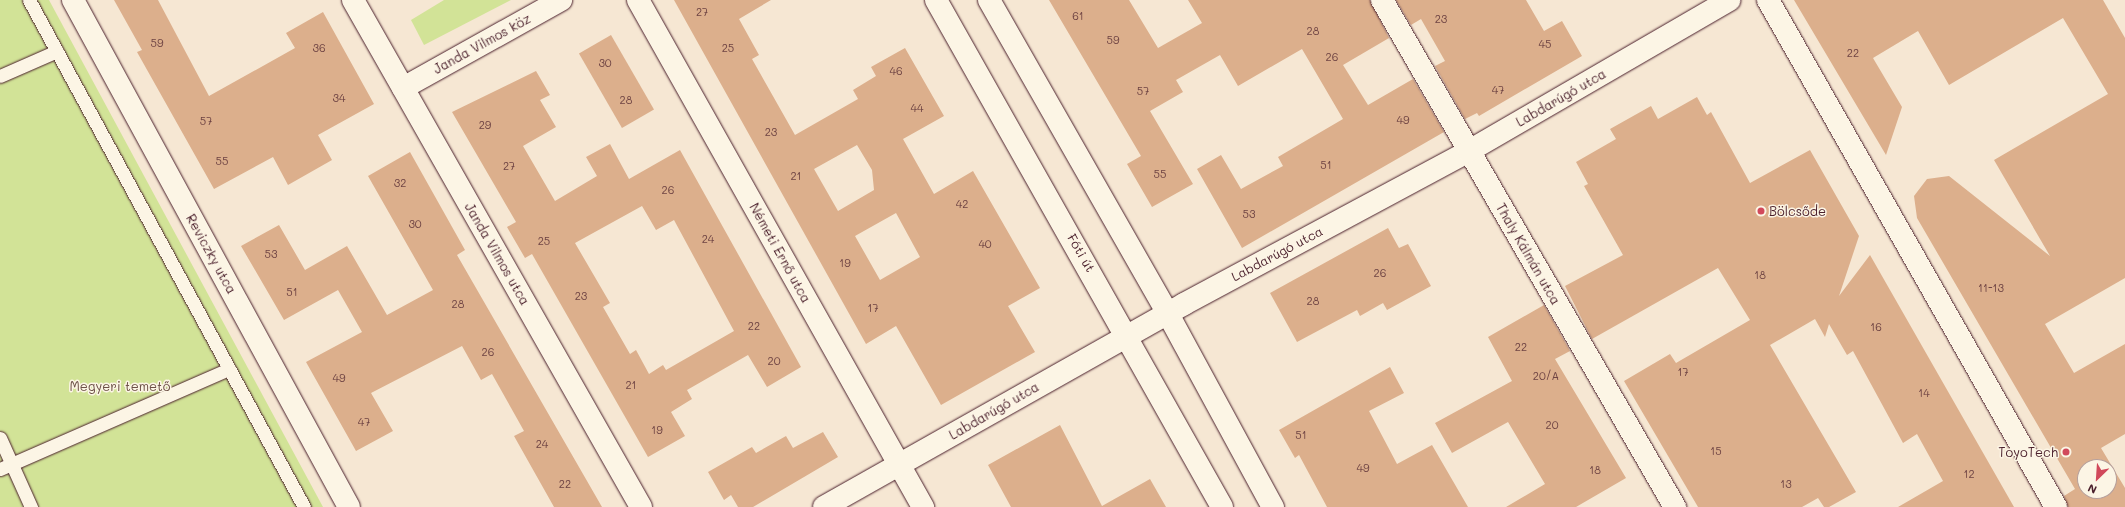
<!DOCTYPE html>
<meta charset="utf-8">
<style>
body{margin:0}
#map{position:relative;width:2125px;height:507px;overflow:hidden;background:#f6e7d3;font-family:Mali,sans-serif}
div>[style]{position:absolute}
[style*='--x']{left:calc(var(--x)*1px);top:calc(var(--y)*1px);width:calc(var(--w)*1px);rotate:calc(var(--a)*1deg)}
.green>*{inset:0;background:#d2e397}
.building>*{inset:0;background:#dcaf8c;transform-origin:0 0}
.roads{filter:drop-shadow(0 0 1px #4a1f2b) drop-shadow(0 0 1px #4a1f2b)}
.service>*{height:13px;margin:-6.5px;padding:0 6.5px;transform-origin:6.5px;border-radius:6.5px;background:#fcf5e5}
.minor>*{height:22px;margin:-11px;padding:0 11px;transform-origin:11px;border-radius:11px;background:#fcf5e5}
.tertiary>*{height:22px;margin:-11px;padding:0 11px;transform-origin:11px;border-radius:11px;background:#fcf5e5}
.dots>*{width:11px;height:11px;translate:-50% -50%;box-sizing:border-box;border:2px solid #fcf5e5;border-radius:50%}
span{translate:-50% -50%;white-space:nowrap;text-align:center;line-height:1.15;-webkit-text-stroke:3px #fcf5e5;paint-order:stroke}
.number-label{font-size:11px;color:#6e4343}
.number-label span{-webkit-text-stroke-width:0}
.street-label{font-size:13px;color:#4a1f2b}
.poi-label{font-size:13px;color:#4a1f2b}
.left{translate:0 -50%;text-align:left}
.right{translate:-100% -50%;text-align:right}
.park-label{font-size:13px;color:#6c5046}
.north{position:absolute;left:2077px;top:459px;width:40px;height:40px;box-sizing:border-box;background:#fcf5e5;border:1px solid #b59f9b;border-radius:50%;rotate:205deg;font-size:11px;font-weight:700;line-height:16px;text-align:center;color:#4a1f2b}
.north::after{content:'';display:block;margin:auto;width:14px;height:18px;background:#d1495b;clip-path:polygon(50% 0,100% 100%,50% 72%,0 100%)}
</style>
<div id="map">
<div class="green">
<div style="clip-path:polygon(0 0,49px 0,323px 507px,0 507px)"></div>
<div style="clip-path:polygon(444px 0,511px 0,424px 45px,411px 20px)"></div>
</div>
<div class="building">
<div style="clip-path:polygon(114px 0,158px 0,209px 96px,295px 48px,286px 33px,323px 12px,374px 104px,318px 135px,332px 160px,288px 185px,273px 157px,214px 189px,137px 52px,142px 50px)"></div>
<div style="clip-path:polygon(evenodd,674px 0,771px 0,739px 19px,759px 55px,752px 59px,795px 135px,858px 99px,853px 90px,876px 76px,871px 67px,905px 48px,944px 116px,903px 139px,934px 194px,973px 171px,1040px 288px,1008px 306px,1035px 352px,941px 405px,896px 326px,866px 344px,674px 0,857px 145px,872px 170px,874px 190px,838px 211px,814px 169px,857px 145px,674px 0,896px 213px,920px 257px,880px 280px,855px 236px,896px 213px)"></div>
<div style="clip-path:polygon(1049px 0,1129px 0,1158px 48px,1202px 23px,1188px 0,1370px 0,1389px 38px,1343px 65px,1368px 105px,1413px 79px,1444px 132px,1242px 248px,1197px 169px,1221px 155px,1241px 189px,1283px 166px,1278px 157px,1343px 119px,1302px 49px,1238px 86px,1220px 55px,1176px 80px,1183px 92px,1150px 111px,1193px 184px,1152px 207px,1127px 164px,1141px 156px)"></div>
<div style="clip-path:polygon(1396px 0,1526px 0,1544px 31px,1562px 21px,1582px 56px,1479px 116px,1477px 113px,1465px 119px,1435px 66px,1445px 61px,1421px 19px,1411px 25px)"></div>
<div style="clip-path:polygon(evenodd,1794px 0,2103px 0,2125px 38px,2125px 278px,2045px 324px,2074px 373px,2125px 344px,2125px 434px,2101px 448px,2125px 488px,2125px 507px,2068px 507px,2064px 496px,2075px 489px,1917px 218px,1914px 196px,1927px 179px,1949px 176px,2050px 256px,1994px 160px,2108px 94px,2063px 18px,1949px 85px,1918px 31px,1873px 58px,1902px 107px,1886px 155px,1794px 0,2085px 467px,2109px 467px,2109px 491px,2085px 491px,2085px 467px)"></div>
<div style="left:611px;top:35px;width:86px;height:37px;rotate:60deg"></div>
<div style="clip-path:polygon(evenodd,536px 71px,550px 95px,540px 100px,556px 127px,523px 146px,555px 201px,597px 176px,586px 157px,610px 144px,629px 179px,680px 150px,801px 367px,767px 387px,748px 355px,687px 390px,692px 399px,671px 412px,685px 436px,648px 457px,532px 254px,525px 258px,507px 227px,516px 222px,452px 112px,536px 71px,642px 206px,656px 230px,674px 220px,734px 331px,666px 370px,663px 365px,649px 374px,636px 350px,630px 354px,603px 307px,610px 303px,575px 243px,642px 206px)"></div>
<div style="clip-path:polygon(1697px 97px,1707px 115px,1711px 112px,1750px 183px,1810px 150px,1859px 236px,1839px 296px,1870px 255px,2014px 507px,1898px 507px,1943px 481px,1917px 434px,1903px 443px,1853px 351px,1847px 355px,1829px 324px,1825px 337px,1815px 319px,1770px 345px,1856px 492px,1829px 507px,1824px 507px,1818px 498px,1802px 507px,1698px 507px,1624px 381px,1670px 354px,1676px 363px,1750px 320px,1718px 268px,1592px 339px,1565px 286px,1623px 255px,1584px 186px,1588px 184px,1576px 162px,1616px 139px,1610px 129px,1651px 106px,1658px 119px)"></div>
<div style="clip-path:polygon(410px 152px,465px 250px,457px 255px,602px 507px,554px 507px,514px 436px,524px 431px,492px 374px,481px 380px,462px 346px,371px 393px,393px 431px,356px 451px,306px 362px,362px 332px,338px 290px,284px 320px,241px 246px,279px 225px,305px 270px,347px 246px,387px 315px,433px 290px,368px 176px)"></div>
<div style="clip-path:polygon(1388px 228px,1399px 248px,1408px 244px,1431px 286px,1387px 310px,1383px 303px,1360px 316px,1357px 310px,1297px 342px,1270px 293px)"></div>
<div style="clip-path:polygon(1544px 305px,1570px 351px,1555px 359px,1626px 478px,1576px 507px,1506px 507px,1545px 484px,1508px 422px,1452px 453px,1435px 423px,1512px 381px,1488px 337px)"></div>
<div style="clip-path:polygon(1390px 367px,1404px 393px,1369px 411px,1397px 464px,1432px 445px,1468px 507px,1327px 507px,1299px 455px,1295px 458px,1279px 430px)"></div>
<div style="clip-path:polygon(1060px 425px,1102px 506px,1150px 479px,1166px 507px,1011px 507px,988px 465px)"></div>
<div style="clip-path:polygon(823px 432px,838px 457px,753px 507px,738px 507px,731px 495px,724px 500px,708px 472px,752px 447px,756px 453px,786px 436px,793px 448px)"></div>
</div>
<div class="roads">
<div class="service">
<div style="--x:29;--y:0;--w:577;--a:61.52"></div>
<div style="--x:0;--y:76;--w:62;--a:-23.7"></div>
<div style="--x:0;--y:438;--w:76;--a:65.8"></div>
<div style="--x:0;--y:469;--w:250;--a:-23.6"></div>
</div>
<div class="minor">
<div style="--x:73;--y:0;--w:577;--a:61.44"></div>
<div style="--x:353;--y:0;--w:583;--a:60.4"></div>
<div style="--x:638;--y:0;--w:582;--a:60.66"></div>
<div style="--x:1382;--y:0;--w:586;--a:59.98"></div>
<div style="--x:1768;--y:0;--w:583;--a:60.4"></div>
<div style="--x:403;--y:88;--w:181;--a:-29.1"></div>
<div style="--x:824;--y:507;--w:413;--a:-29.4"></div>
<div style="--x:1184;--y:304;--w:323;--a:-28.2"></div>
<div style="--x:1469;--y:151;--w:301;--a:-30.1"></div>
</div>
<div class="tertiary">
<div style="--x:936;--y:0;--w:582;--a:60.57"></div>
<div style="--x:989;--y:0;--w:361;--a:60.3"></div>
<div style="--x:1168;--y:314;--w:220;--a:61.5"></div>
</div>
</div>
<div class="dots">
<div style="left:1761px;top:211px;background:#d1495b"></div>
<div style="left:2066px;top:452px;background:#d1495b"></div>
</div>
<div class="number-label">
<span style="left:702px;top:12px">27</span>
<span style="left:1078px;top:16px">61</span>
<span style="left:1441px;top:19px">23</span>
<span style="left:1313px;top:31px">28</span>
<span style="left:1113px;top:40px">59</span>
<span style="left:157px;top:43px">59</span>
<span style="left:1545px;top:44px">45</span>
<span style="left:319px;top:48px">36</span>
<span style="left:728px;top:48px">25</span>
<span style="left:1853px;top:53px">22</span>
<span style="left:1332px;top:57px">26</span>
<span style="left:605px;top:63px">30</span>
<span style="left:896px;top:71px">46</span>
<span style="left:1498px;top:90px">47</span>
<span style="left:1143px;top:91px">57</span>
<span style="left:339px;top:98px">34</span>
<span style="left:626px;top:100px">28</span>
<span style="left:917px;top:108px">44</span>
<span style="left:1403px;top:120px">49</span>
<span style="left:206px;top:121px">57</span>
<span style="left:485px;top:125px">29</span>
<span style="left:771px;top:132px">23</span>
<span style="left:222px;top:161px">55</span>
<span style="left:1326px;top:165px">51</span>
<span style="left:509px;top:166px">27</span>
<span style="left:1160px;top:174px">55</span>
<span style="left:796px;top:176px">21</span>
<span style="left:400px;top:183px">32</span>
<span style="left:668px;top:190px">26</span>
<span style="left:962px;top:204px">42</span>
<span style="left:1249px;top:214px">53</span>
<span style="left:415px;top:224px">30</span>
<span style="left:708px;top:239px">24</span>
<span style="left:544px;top:241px">25</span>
<span style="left:985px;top:244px">40</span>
<span style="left:271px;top:254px">53</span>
<span style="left:845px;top:263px">19</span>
<span style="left:1380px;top:273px">26</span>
<span style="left:1760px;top:275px">18</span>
<span style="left:1991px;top:288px">11-13</span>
<span style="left:292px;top:292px">51</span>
<span style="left:581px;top:296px">23</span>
<span style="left:1313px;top:301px">28</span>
<span style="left:458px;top:304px">28</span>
<span style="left:873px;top:308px">17</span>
<span style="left:754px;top:326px">22</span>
<span style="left:1876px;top:327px">16</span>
<span style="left:1521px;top:347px">22</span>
<span style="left:488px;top:352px">26</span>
<span style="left:774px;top:361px">20</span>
<span style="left:1683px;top:372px">17</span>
<span style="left:1546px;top:376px">20/A</span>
<span style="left:339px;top:378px">49</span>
<span style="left:631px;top:385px">21</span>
<span style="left:1924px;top:393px">14</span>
<span style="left:364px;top:422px">47</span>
<span style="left:1552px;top:425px">20</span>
<span style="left:657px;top:430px">19</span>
<span style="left:1301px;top:435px">51</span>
<span style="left:542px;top:444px">24</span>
<span style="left:1716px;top:451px">15</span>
<span style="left:1363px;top:468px">49</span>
<span style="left:1595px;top:470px">18</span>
<span style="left:1969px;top:474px">12</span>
<span style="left:565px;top:484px">22</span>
<span style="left:1786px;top:484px">13</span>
</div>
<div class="street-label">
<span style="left:482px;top:44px;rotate:-29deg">Janda Vilmos köz</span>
<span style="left:1561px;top:98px;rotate:-30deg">Labdarúgó utca</span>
<span style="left:780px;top:253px;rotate:61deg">Németi Ernő utca</span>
<span style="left:1081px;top:253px;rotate:60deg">Fóti út</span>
<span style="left:211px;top:254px;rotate:61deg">Reviczky utca</span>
<span style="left:497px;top:254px;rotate:60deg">Janda Vilmos utca</span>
<span style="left:1277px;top:254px;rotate:-28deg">Labdarúgó utca</span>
<span style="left:1528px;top:254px;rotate:60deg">Thaly Kálmán utca</span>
<span style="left:994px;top:411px;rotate:-30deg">Labdarúgó utca</span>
</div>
<div class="poi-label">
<span class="left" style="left:1769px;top:211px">Bölcsőde</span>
<span class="right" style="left:2058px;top:452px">ToyoTech</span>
</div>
<div class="park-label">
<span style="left:120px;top:386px">Megyeri temető</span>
</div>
<div class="north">N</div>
</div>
